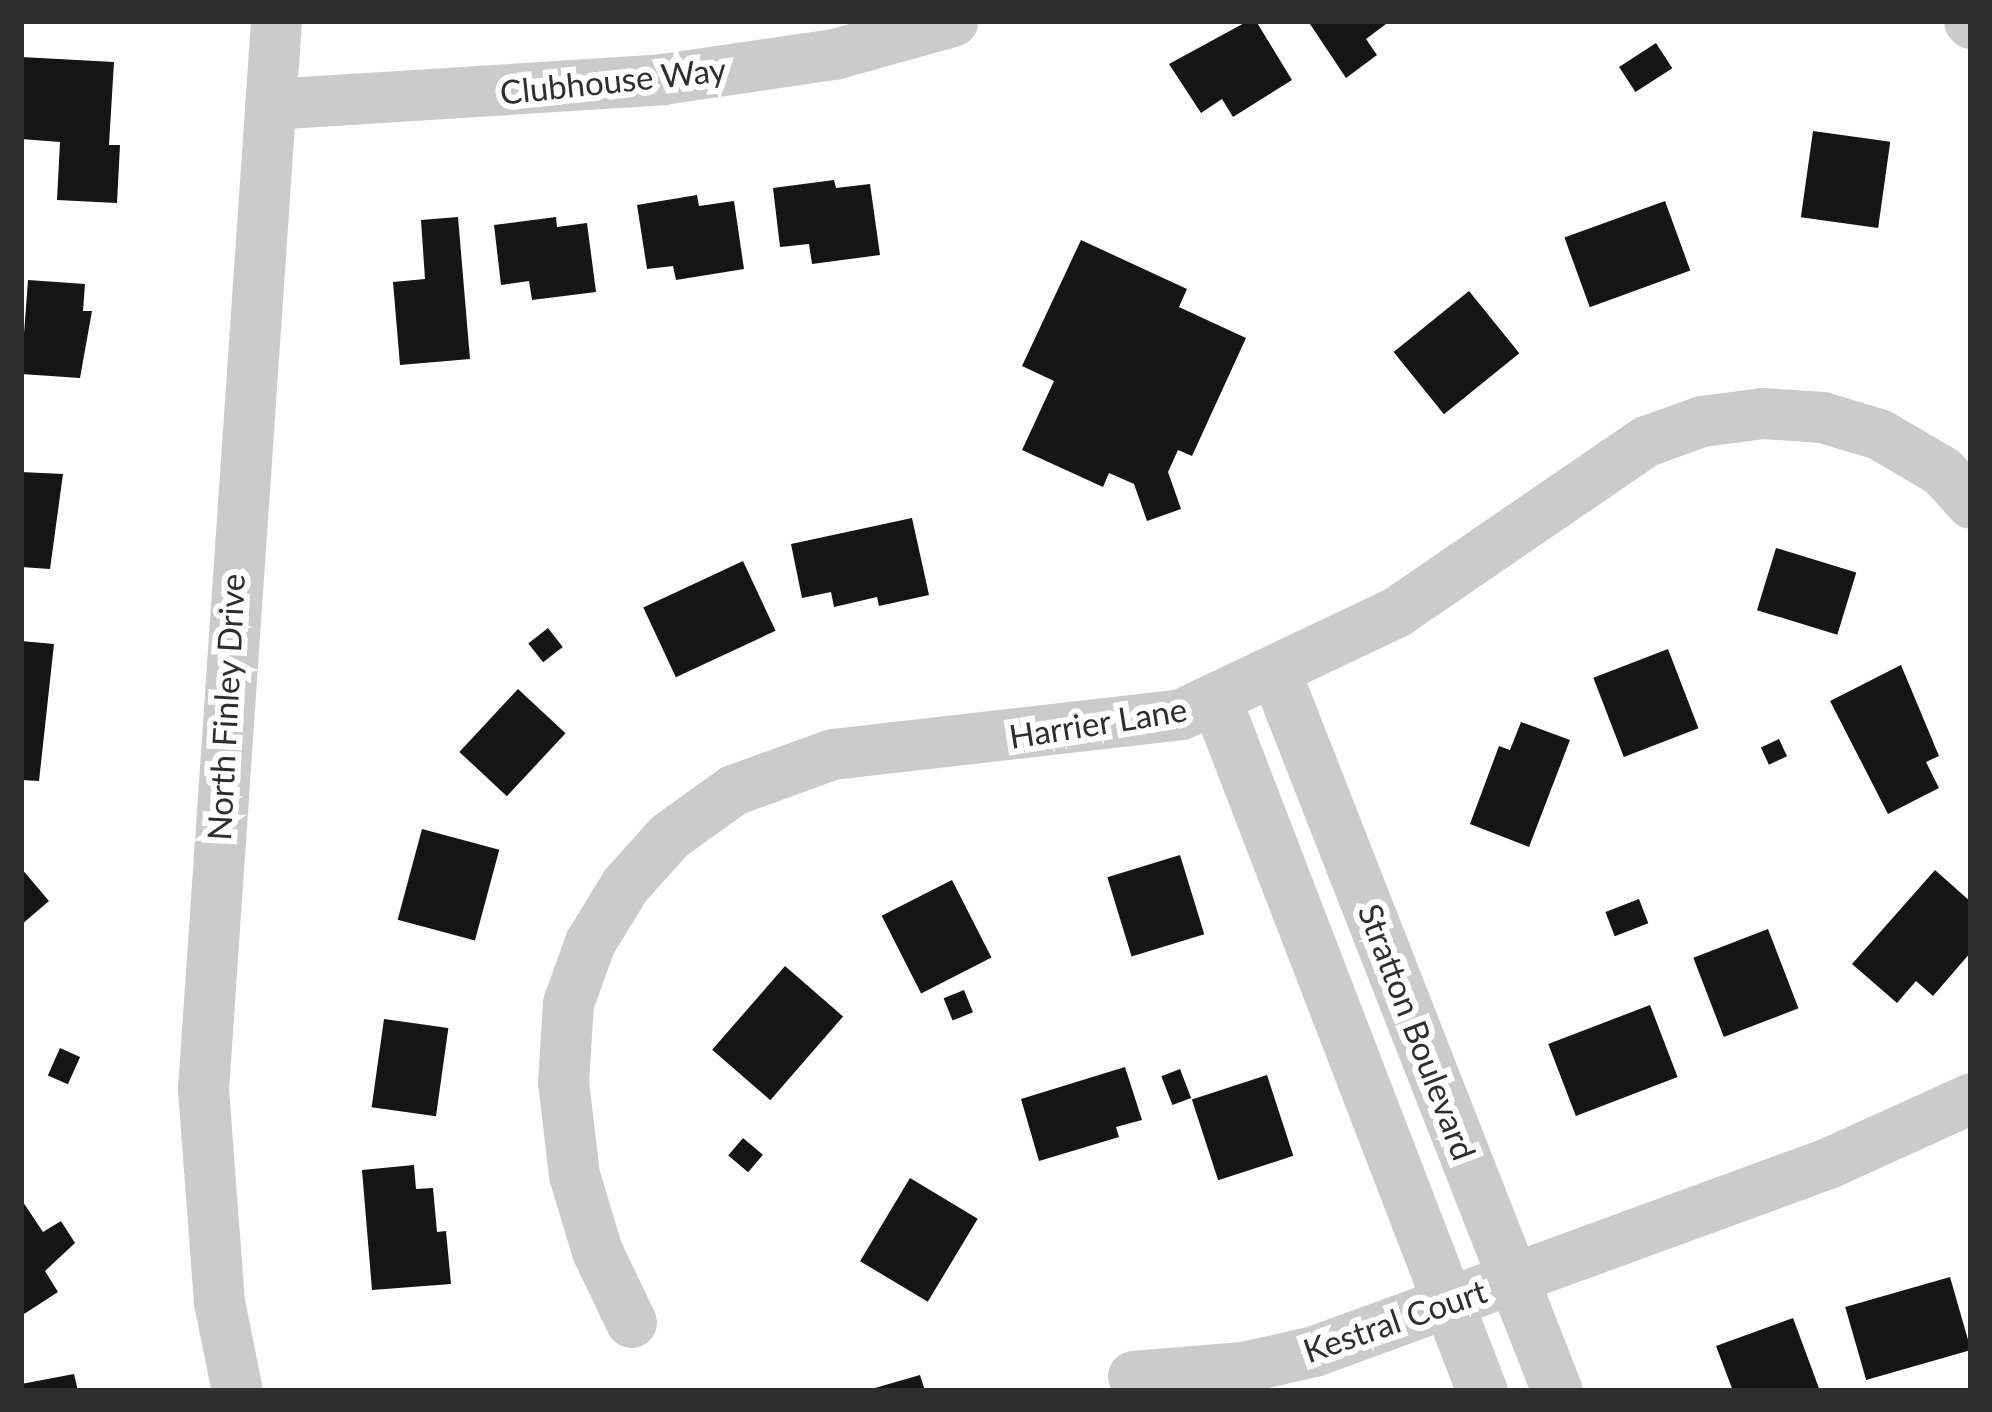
<!DOCTYPE html>
<style>
body{margin:0}
#map{position:relative;width:1992px;height:1412px;overflow:hidden;background:#fff;font-family:Lato,sans-serif}
div>[style]{position:absolute}
[style*='--x']{left:calc(var(--x)*1px);top:calc(var(--y)*1px);width:calc(var(--w)*1px);rotate:calc(var(--a)*1deg)}
.building>*{inset:0;background:#151515;transform-origin:0 0}
.minor>*{height:51px;margin:-25.5px;padding:0 25.5px;transform-origin:25.5px;border-radius:25.5px;background:#cbcbcb}
span{translate:-50% -50%;white-space:nowrap;text-align:center;line-height:1.15;-webkit-text-stroke:12px #fff;paint-order:stroke}
.street-label{font-size:33px;color:#2e2e2e}
.frame{position:absolute;inset:0;border:24px solid #2e2e2e;pointer-events:none}
</style>
<div id="map">
<div class="building">
<div style="clip-path:polygon(1248px 21px,1256px 21px,1292px 80px,1233px 117px,1222px 99px,1201px 113px,1169px 64px)"></div>
<div style="clip-path:polygon(1308px 21px,1390px 21px,1366px 39px,1377px 55px,1346px 78px)"></div>
<div style="left:1656px;top:43px;width:30px;height:44px;rotate:57deg"></div>
<div style="clip-path:polygon(21px 57px,114px 62px,109px 145px,120px 145px,117px 203px,57px 200px,60px 142px,21px 139px)"></div>
<div style="left:1813px;top:131px;width:78px;height:87px;rotate:8deg"></div>
<div style="clip-path:polygon(834px 180px,836px 188px,870px 184px,880px 255px,812px 264px,809px 244px,780px 247px,773px 188px)"></div>
<div style="clip-path:polygon(697px 195px,699px 206px,734px 201px,744px 269px,676px 280px,673px 266px,647px 269px,637px 205px)"></div>
<div style="left:1665px;top:201px;width:74px;height:107px;rotate:70deg"></div>
<div style="clip-path:polygon(458px 217px,470px 359px,400px 365px,393px 282px,425px 279px,421px 220px)"></div>
<div style="clip-path:polygon(556px 217px,557px 227px,587px 223px,596px 292px,532px 300px,529px 281px,501px 285px,494px 225px)"></div>
<div style="clip-path:polygon(1081px 240px,1187px 289px,1179px 307px,1246px 338px,1192px 456px,1178px 450px,1168px 472px,1181px 509px,1147px 521px,1134px 484px,1109px 473px,1103px 487px,1022px 450px,1054px 381px,1022px 366px)"></div>
<div style="clip-path:polygon(28px 280px,85px 284px,83px 311px,92px 311px,80px 378px,21px 374px)"></div>
<div style="left:1469px;top:291px;width:80px;height:97px;rotate:51deg"></div>
<div style="clip-path:polygon(21px 472px,63px 474px,50px 569px,21px 567px)"></div>
<div style="clip-path:polygon(912px 518px,929px 595px,879px 606px,877px 597px,834px 607px,831px 592px,802px 598px,791px 544px)"></div>
<div style="left:1776px;top:548px;width:84px;height:65px;rotate:17deg"></div>
<div style="left:743px;top:561px;width:77px;height:110px;rotate:65deg"></div>
<div style="left:548px;top:628px;width:24px;height:25px;rotate:52deg"></div>
<div style="clip-path:polygon(21px 641px,54px 644px,39px 781px,21px 780px)"></div>
<div style="left:1668px;top:649px;width:85px;height:80px;rotate:69deg"></div>
<div style="clip-path:polygon(1901px 665px,1939px 756px,1926px 762px,1939px 788px,1888px 814px,1830px 701px)"></div>
<div style="left:518px;top:689px;width:65px;height:86px;rotate:43deg"></div>
<div style="clip-path:polygon(1521px 722px,1570px 740px,1529px 847px,1470px 824px,1499px 746px,1510px 750px)"></div>
<div style="left:1779px;top:739px;width:19px;height:20px;rotate:65deg"></div>
<div style="left:422px;top:829px;width:80px;height:94px;rotate:15deg"></div>
<div style="left:1180px;top:855px;width:83px;height:76px;rotate:73deg"></div>
<div style="clip-path:polygon(21px 868px,49px 901px,21px 925px)"></div>
<div style="clip-path:polygon(1935px 870px,1971px 902px,1971px 952px,1933px 996px,1916px 981px,1897px 1003px,1852px 964px)"></div>
<div style="left:952px;top:880px;width:87px;height:79px;rotate:63deg"></div>
<div style="left:1639px;top:899px;width:26px;height:36px;rotate:69deg"></div>
<div style="left:1768px;top:929px;width:85px;height:80px;rotate:69deg"></div>
<div style="left:785px;top:966px;width:77px;height:111px;rotate:41deg"></div>
<div style="left:964px;top:990px;width:24px;height:22px;rotate:68deg"></div>
<div style="left:1650px;top:1005px;width:77px;height:109px;rotate:69deg"></div>
<div style="left:384px;top:1019px;width:65px;height:89px;rotate:8deg"></div>
<div style="left:60px;top:1048px;width:22px;height:30px;rotate:24deg"></div>
<div style="clip-path:polygon(1125px 1067px,1142px 1120px,1116px 1127px,1119px 1137px,1039px 1161px,1021px 1099px)"></div>
<div style="left:1180px;top:1069px;width:31px;height:20px;rotate:69deg"></div>
<div style="left:1267px;top:1075px;width:85px;height:79px;rotate:72deg"></div>
<div style="left:743px;top:1138px;width:26px;height:23px;rotate:40deg"></div>
<div style="clip-path:polygon(414px 1165px,416px 1189px,433px 1188px,437px 1232px,446px 1231px,451px 1284px,372px 1290px,362px 1170px)"></div>
<div style="left:910px;top:1178px;width:79px;height:97px;rotate:31deg"></div>
<div style="clip-path:polygon(21px 1199px,43px 1232px,61px 1221px,75px 1243px,45px 1271px,58px 1292px,21px 1316px)"></div>
<div style="left:1950px;top:1277px;width:76px;height:109px;rotate:74deg"></div>
<div style="clip-path:polygon(1793px 1318px,1820px 1391px,1733px 1391px,1716px 1346px)"></div>
<div style="clip-path:polygon(74px 1374px,78px 1391px,22px 1391px,21px 1384px)"></div>
<div style="clip-path:polygon(920px 1375px,925px 1391px,868px 1391px,868px 1390px)"></div>
</div>
<div class="minor">
<div style="--x:1969;--y:21;--w:3;--a:45"></div>
<div style="--x:270;--y:104;--w:393;--a:-3.6"></div>
<div style="--x:662;--y:79;--w:174;--a:-8.3"></div>
<div style="--x:834;--y:54;--w:123;--a:-15.6"></div>
<div style="--x:1276;--y:674;--w:770;--a:68.6"></div>
<div style="--x:1216;--y:700;--w:740;--a:68.95"></div>
<div style="--x:631;--y:1322;--w:79;--a:-115.6"></div>
<div style="--x:597;--y:1251;--w:79;--a:-106.8"></div>
<div style="--x:574;--y:1175;--w:94;--a:-96.7"></div>
<div style="--x:563;--y:1082;--w:79;--a:-86.4"></div>
<div style="--x:568;--y:1003;--w:65;--a:-70.2"></div>
<div style="--x:590;--y:942;--w:67;--a:-58.4"></div>
<div style="--x:625;--y:885;--w:66;--a:-48.1"></div>
<div style="--x:669;--y:836;--w:79;--a:-35.7"></div>
<div style="--x:733;--y:790;--w:105;--a:-20"></div>
<div style="--x:832;--y:754;--w:351;--a:-6.5"></div>
<div style="--x:1181;--y:714;--w:238;--a:-25.4"></div>
<div style="--x:1396;--y:612;--w:303;--a:-34.4"></div>
<div style="--x:1646;--y:441;--w:59;--a:-19.7"></div>
<div style="--x:1702;--y:421;--w:61;--a:-7.6"></div>
<div style="--x:1762;--y:413;--w:60;--a:3.8"></div>
<div style="--x:1822;--y:417;--w:59;--a:16.6"></div>
<div style="--x:1879;--y:434;--w:73;--a:30.4"></div>
<div style="--x:1942;--y:471;--w:43;--a:47.8"></div>
<div style="--x:1133;--y:1376;--w:110;--a:-4.7"></div>
<div style="--x:1243;--y:1367;--w:73;--a:-12.7"></div>
<div style="--x:1314;--y:1351;--w:547;--a:-20.09"></div>
<div style="--x:1828;--y:1163;--w:157;--a:-24.4"></div>
<div style="--x:237;--y:1391;--w:91;--a:-101.4"></div>
<div style="--x:219;--y:1302;--w:214;--a:-94.3"></div>
<div style="--x:203;--y:1089;--w:1070;--a:-86.09"></div>
</div>
<div class="street-label">
<span style="left:613px;top:81px;rotate:-6deg">Clubhouse Way</span>
<span style="left:226px;top:707px;rotate:-87deg">North Finley Drive</span>
<span style="left:1098px;top:723px;rotate:-9deg">Harrier Lane</span>
<span style="left:1417px;top:1032px;rotate:69deg">Stratton Boulevard</span>
<span style="left:1395px;top:1321px;rotate:-19deg">Kestral Court</span>
</div>
<div class="frame"></div>
</div>
